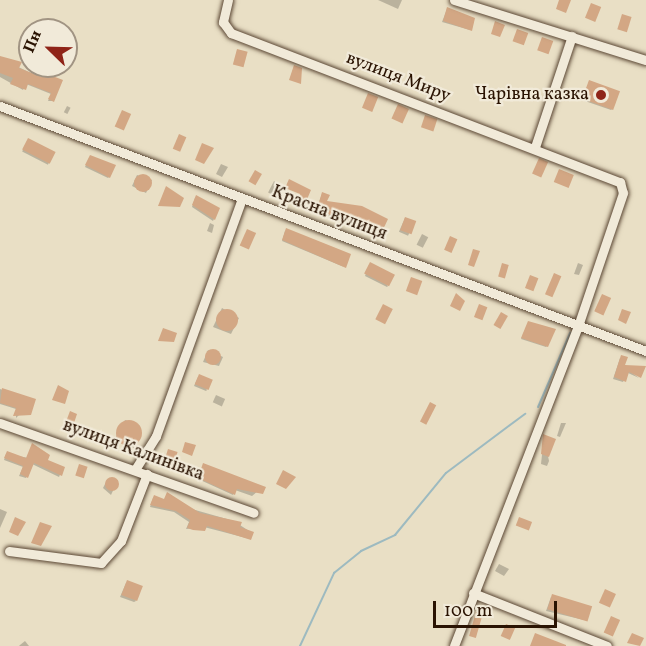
<!DOCTYPE html>
<meta charset="utf-8">
<style>
body{margin:0}
#map{position:relative;width:646px;height:646px;overflow:hidden;background:#e9dfc5;font-family:Vollkorn,serif}
div>[style]{position:absolute}
[style*='--x']{left:calc(var(--x)*1px);top:calc(var(--y)*1px);width:calc(var(--w)*1px);rotate:calc(var(--a)*1deg)}
.shadow>*{inset:0;background:#0003;transform-origin:0 0}
.stream>*{height:2px;margin:-1px;padding:0 1px;transform-origin:1px;border-radius:1px;background:#9dbac0}
.building>*{inset:0;background:#d3a784;transform-origin:0 0}
.round{border-radius:50%}
.roads{filter:drop-shadow(0 0 2px #5a4633) drop-shadow(0 0 2px #5a4633)}
.minor>*{height:9px;margin:-4.5px;padding:0 4.5px;transform-origin:4.5px;border-radius:4.5px;background:#f1ead9}
.dots>*{width:16px;height:16px;translate:-50% -50%;box-sizing:border-box;border:3px solid #f1ead9;border-radius:50%}
span{translate:-50% -50%;white-space:nowrap;text-align:center;line-height:1.15;-webkit-text-stroke:4.5px #f1ead9;paint-order:stroke}
.street-label{font-size:18px;color:#2a1302}
.poi-label{font-size:18px;color:#2a1302}
.right{translate:-100% -50%;text-align:right}
.north{position:absolute;left:18px;top:18px;width:60px;height:60px;box-sizing:border-box;background:#f1ead9;border:2px solid #a19483;border-radius:50%;rotate:293deg;font-size:16px;font-weight:700;line-height:24px;text-align:center;color:#2a1302}
.north::after{content:'';display:block;margin:auto;width:21px;height:27px;background:#8f2418;clip-path:polygon(50% 0,100% 100%,50% 72%,0 100%)}
.scale{position:absolute;left:433px;top:601px;width:124px;height:27px;box-sizing:border-box;border:3px solid #2a1302;border-top:0;padding-left:8px;font-size:18px;line-height:21px;white-space:nowrap;color:#2a1302;-webkit-text-stroke:4px #f1ead9;paint-order:stroke}
</style>
<div id="map">
<div class="shadow">
<div style="clip-path:polygon(378px 0,402px 0,398px 9px)"></div>
<div style="clip-path:polygon(447px 9px,470px 30px,442px 22px)"></div>
<div style="clip-path:polygon(0 58px,41px 78px,46px 66px,52px 66px,53px 101px,48px 101px,51px 94px,26px 84px,23px 90px,0 77px)"></div>
<div style="clip-path:polygon(589px 82px,612px 109px,611px 110px,582px 100px)"></div>
<div style="left:67px;top:106px;width:4px;height:7px;rotate:27deg"></div>
<div style="left:28px;top:140px;width:29px;height:13px;rotate:27deg"></div>
<div style="clip-path:polygon(89px 158px,109px 177px,108px 178px,85px 167px)"></div>
<div style="clip-path:polygon(221px 164px,228px 167px,222px 177px,216px 174px)"></div>
<div style="clip-path:polygon(137px 175px,152px 180px,146px 193px,132px 186px)"></div>
<div style="left:274px;top:181px;width:4px;height:13px;rotate:27deg"></div>
<div style="clip-path:polygon(322px 194px,325px 203px,380px 233px,328px 216px,329px 211px,317px 207px)"></div>
<div style="clip-path:polygon(195px 198px,214px 219px,213px 221px,192px 207px)"></div>
<div style="left:405px;top:218px;width:10px;height:15px;rotate:24deg"></div>
<div style="clip-path:polygon(210px 223px,214px 225px,212px 233px,207px 231px)"></div>
<div style="clip-path:polygon(285px 231px,344px 267px,282px 241px)"></div>
<div style="left:422px;top:234px;width:7px;height:12px;rotate:27deg"></div>
<div style="clip-path:polygon(578px 263px,583px 265px,579px 275px,574px 274px)"></div>
<div style="clip-path:polygon(369px 265px,388px 286px,387px 287px,365px 276px)"></div>
<div style="clip-path:polygon(222px 308px,239px 318px,231px 334px,213px 327px)"></div>
<div style="clip-path:polygon(527px 325px,547px 346px,546px 347px,521px 339px)"></div>
<div style="clip-path:polygon(208px 350px,223px 357px,219px 366px,203px 362px)"></div>
<div style="clip-path:polygon(620px 358px,623px 366px,639px 378px,628px 373px,623px 382px,613px 379px)"></div>
<div style="clip-path:polygon(198px 377px,207px 390px,206px 391px,194px 386px)"></div>
<div style="clip-path:polygon(0 389px,34px 400px,16px 418px,16px 409px,0 404px)"></div>
<div style="left:216px;top:395px;width:10px;height:8px;rotate:24deg"></div>
<div style="clip-path:polygon(125px 420px,140px 426px,134px 448px,114px 441px)"></div>
<div style="clip-path:polygon(561px 423px,566px 423px,560px 437px,557px 436px)"></div>
<div style="clip-path:polygon(544px 436px,549px 461px,547px 466px,541px 464px)"></div>
<div style="clip-path:polygon(6px 454px,46px 461px,63px 468px,59px 477px,32px 464px,26px 478px,19px 476px,23px 467px,4px 460px)"></div>
<div style="clip-path:polygon(202px 467px,263px 487px,252px 496px,235px 490px,233px 495px,198px 479px)"></div>
<div style="clip-path:polygon(107px 480px,118px 480px,111px 495px,103px 488px)"></div>
<div style="clip-path:polygon(153px 498px,234px 521px,252px 533px,250px 539px,204px 527px,186px 529px,189px 522px,174px 512px,150px 507px)"></div>
<div style="clip-path:polygon(0 509px,7px 512px,0 528px)"></div>
<div style="clip-path:polygon(499px 564px,509px 569px,504px 576px,495px 571px)"></div>
<div style="clip-path:polygon(126px 583px,136px 601px,134px 602px,120px 597px)"></div>
<div style="clip-path:polygon(551px 597px,590px 607px,584px 620px,546px 611px)"></div>
<div style="clip-path:polygon(25px 641px,29px 646px,19px 646px,20px 645px)"></div>
</div>
<div class="stream">
<div style="--x:538;--y:407;--w:81;--a:-66.6"></div>
<div style="--x:300;--y:646;--w:81;--a:-65"></div>
<div style="--x:334;--y:573;--w:35;--a:-39"></div>
<div style="--x:361;--y:551;--w:38;--a:-25"></div>
<div style="--x:395;--y:535;--w:80;--a:-50.6"></div>
<div style="--x:446;--y:473;--w:99;--a:-36.8"></div>
</div>
<div class="building">
<div style="clip-path:polygon(559px 0,571px 0,566px 13px,556px 9px)"></div>
<div style="left:591px;top:3px;width:11px;height:16px;rotate:22deg"></div>
<div style="clip-path:polygon(447px 7px,475px 18px,472px 31px,443px 21px)"></div>
<div style="left:622px;top:14px;width:10px;height:16px;rotate:17deg"></div>
<div style="clip-path:polygon(495px 21px,505px 25px,500px 37px,491px 34px)"></div>
<div style="left:517px;top:29px;width:12px;height:13px;rotate:20deg"></div>
<div style="left:542px;top:37px;width:12px;height:14px;rotate:20deg"></div>
<div style="left:237px;top:49px;width:11px;height:16px;rotate:15deg"></div>
<div style="clip-path:polygon(0 56px,22px 62px,19px 68px,42px 77px,46px 66px,54px 66px,50px 75px,63px 80px,54px 102px,48px 99px,51px 93px,28px 84px,26px 90px,10px 84px,13px 78px,0 73px)"></div>
<div style="clip-path:polygon(294px 65px,302px 68px,301px 84px,289px 80px)"></div>
<div style="left:589px;top:80px;width:33px;height:20px;rotate:20deg"></div>
<div style="left:368px;top:93px;width:11px;height:16px;rotate:22deg"></div>
<div style="left:398px;top:104px;width:12px;height:16px;rotate:24deg"></div>
<div style="left:122px;top:110px;width:10px;height:18px;rotate:24deg"></div>
<div style="left:425px;top:115px;width:13px;height:13px;rotate:18deg"></div>
<div style="left:179px;top:134px;width:8px;height:16px;rotate:23deg"></div>
<div style="left:28px;top:138px;width:31px;height:13px;rotate:27deg"></div>
<div style="clip-path:polygon(202px 143px,214px 148px,204px 164px,195px 160px)"></div>
<div style="clip-path:polygon(90px 155px,116px 165px,110px 178px,85px 165px)"></div>
<div style="left:539px;top:158px;width:10px;height:17px;rotate:24deg"></div>
<div style="left:559px;top:169px;width:16px;height:14px;rotate:22deg"></div>
<div style="left:255px;top:170px;width:8px;height:13px;rotate:30deg"></div>
<div class="round" style="left:134px;top:174px;width:18px;height:18px"></div>
<div style="clip-path:polygon(289px 179px,311px 190px,305px 204px,298px 201px,300px 194px,285px 188px)"></div>
<div style="clip-path:polygon(166px 186px,184px 198px,180px 207px,158px 206px)"></div>
<div style="clip-path:polygon(322px 192px,330px 195px,327px 201px,362px 206px,388px 219px,381px 234px,328px 214px,330px 209px,318px 206px)"></div>
<div style="clip-path:polygon(196px 195px,220px 208px,215px 220px,192px 205px)"></div>
<div style="left:405px;top:217px;width:12px;height:14px;rotate:20deg"></div>
<div style="clip-path:polygon(286px 228px,351px 254px,346px 268px,282px 240px)"></div>
<div style="left:247px;top:229px;width:10px;height:18px;rotate:24deg"></div>
<div style="left:450px;top:236px;width:8px;height:15px;rotate:23deg"></div>
<div style="clip-path:polygon(473px 249px,480px 251px,474px 267px,468px 265px)"></div>
<div style="left:370px;top:262px;width:28px;height:13px;rotate:27deg"></div>
<div style="left:502px;top:263px;width:7px;height:14px;rotate:16deg"></div>
<div style="left:554px;top:273px;width:8px;height:23px;rotate:23deg"></div>
<div style="left:530px;top:275px;width:9px;height:14px;rotate:21deg"></div>
<div style="left:411px;top:277px;width:12px;height:15px;rotate:20deg"></div>
<div style="clip-path:polygon(456px 293px,465px 301px,460px 311px,450px 306px)"></div>
<div style="left:602px;top:294px;width:10px;height:19px;rotate:24deg"></div>
<div style="left:383px;top:304px;width:11px;height:17px;rotate:27deg"></div>
<div style="left:479px;top:304px;width:9px;height:14px;rotate:21deg"></div>
<div class="round" style="left:216px;top:309px;width:22px;height:22px"></div>
<div style="clip-path:polygon(622px 309px,631px 312px,626px 324px,618px 320px)"></div>
<div style="left:501px;top:312px;width:8px;height:15px;rotate:30deg"></div>
<div style="clip-path:polygon(528px 321px,556px 329px,548px 347px,521px 338px)"></div>
<div style="clip-path:polygon(163px 328px,177px 333px,174px 342px,158px 341px)"></div>
<div class="round" style="left:205px;top:349px;width:16px;height:16px"></div>
<div style="clip-path:polygon(621px 355px,628px 357px,625px 365px,646px 366px,641px 378px,629px 372px,626px 382px,614px 377px)"></div>
<div style="left:199px;top:374px;width:15px;height:11px;rotate:23deg"></div>
<div style="clip-path:polygon(58px 385px,69px 391px,65px 404px,52px 400px)"></div>
<div style="clip-path:polygon(2px 388px,36px 399px,31px 415px,13px 416px,16px 408px,0 403px)"></div>
<div style="left:430px;top:402px;width:7px;height:22px;rotate:27deg"></div>
<div style="clip-path:polygon(70px 411px,77px 414px,72px 429px,64px 427px)"></div>
<div class="round" style="left:116px;top:420px;width:26px;height:26px"></div>
<div style="clip-path:polygon(543px 434px,556px 439px,549px 457px,541px 454px)"></div>
<div style="clip-path:polygon(185px 442px,196px 445px,192px 456px,182px 452px)"></div>
<div style="clip-path:polygon(32px 443px,50px 455px,48px 460px,65px 467px,62px 476px,34px 463px,28px 478px,20px 474px,23px 466px,4px 458px,7px 451px,26px 458px)"></div>
<div style="left:168px;top:449px;width:10px;height:15px;rotate:17deg"></div>
<div style="clip-path:polygon(203px 463px,266px 487px,263px 494px,237px 489px,235px 495px,198px 478px)"></div>
<div style="left:79px;top:464px;width:9px;height:12px;rotate:18deg"></div>
<div style="clip-path:polygon(283px 470px,296px 477px,286px 489px,276px 484px)"></div>
<div class="round" style="left:105px;top:477px;width:14px;height:14px"></div>
<div style="clip-path:polygon(167px 492px,200px 513px,242px 522px,240px 527px,254px 532px,251px 540px,207px 526px,205px 531px,193px 530px,187px 528px,190px 520px,176px 511px,150px 505px,154px 495px,164px 499px)"></div>
<div style="clip-path:polygon(15px 517px,26px 522px,18px 536px,9px 532px)"></div>
<div style="left:519px;top:517px;width:14px;height:9px;rotate:21deg"></div>
<div style="clip-path:polygon(40px 522px,52px 526px,41px 546px,31px 543px)"></div>
<div style="left:127px;top:580px;width:17px;height:16px;rotate:21deg"></div>
<div style="left:605px;top:589px;width:12px;height:15px;rotate:24deg"></div>
<div style="left:552px;top:594px;width:42px;height:16px;rotate:17deg"></div>
<div style="left:476px;top:612px;width:7px;height:25px;rotate:16deg"></div>
<div style="left:611px;top:616px;width:10px;height:18px;rotate:24deg"></div>
<div style="left:506px;top:624px;width:10px;height:13px;rotate:24deg"></div>
<div style="clip-path:polygon(535px 633px,566px 645px,566px 646px,530px 646px)"></div>
<div style="clip-path:polygon(632px 633px,644px 638px,640px 646px,627px 643px)"></div>
</div>
<div class="roads">
<div class="minor">
<div style="--x:228;--y:0;--w:23;--a:103"></div>
<div style="--x:223;--y:22;--w:14;--a:54"></div>
<div style="--x:231;--y:33;--w:417;--a:21"></div>
<div style="--x:620;--y:182;--w:11;--a:75"></div>
<div style="--x:623;--y:193;--w:140;--a:108.7"></div>
<div style="--x:578;--y:326;--w:343;--a:111.2"></div>
<div style="--x:454;--y:0;--w:201;--a:17.4"></div>
<div style="--x:0;--y:106;--w:691;--a:20.77"></div>
<div style="--x:535;--y:147;--w:117;--a:-71.6"></div>
<div style="--x:0;--y:423;--w:269;--a:19.5"></div>
<div style="--x:136;--y:468;--w:38;--a:-58"></div>
<div style="--x:156;--y:436;--w:253;--a:-70.1"></div>
<div style="--x:9;--y:551;--w:93;--a:7.4"></div>
<div style="--x:101;--y:563;--w:30;--a:-48"></div>
<div style="--x:121;--y:541;--w:72;--a:-68.8"></div>
<div style="--x:473;--y:593;--w:144;--a:21.6"></div>
</div>
</div>
<div class="dots">
<div style="left:601px;top:95px;background:#8f2418"></div>
</div>
<div class="street-label">
<span style="left:398px;top:78px;rotate:21deg">вулиця Миру</span>
<span style="left:329px;top:214px;rotate:21deg">Красна вулиця</span>
<span style="left:133px;top:451px;rotate:20deg">вулиця Калинівка</span>
</div>
<div class="poi-label">
<span class="right" style="left:589px;top:95px">Чарівна казка</span>
</div>
<div class="north">Пн</div>
<div class="scale">100 m</div>
</div>
